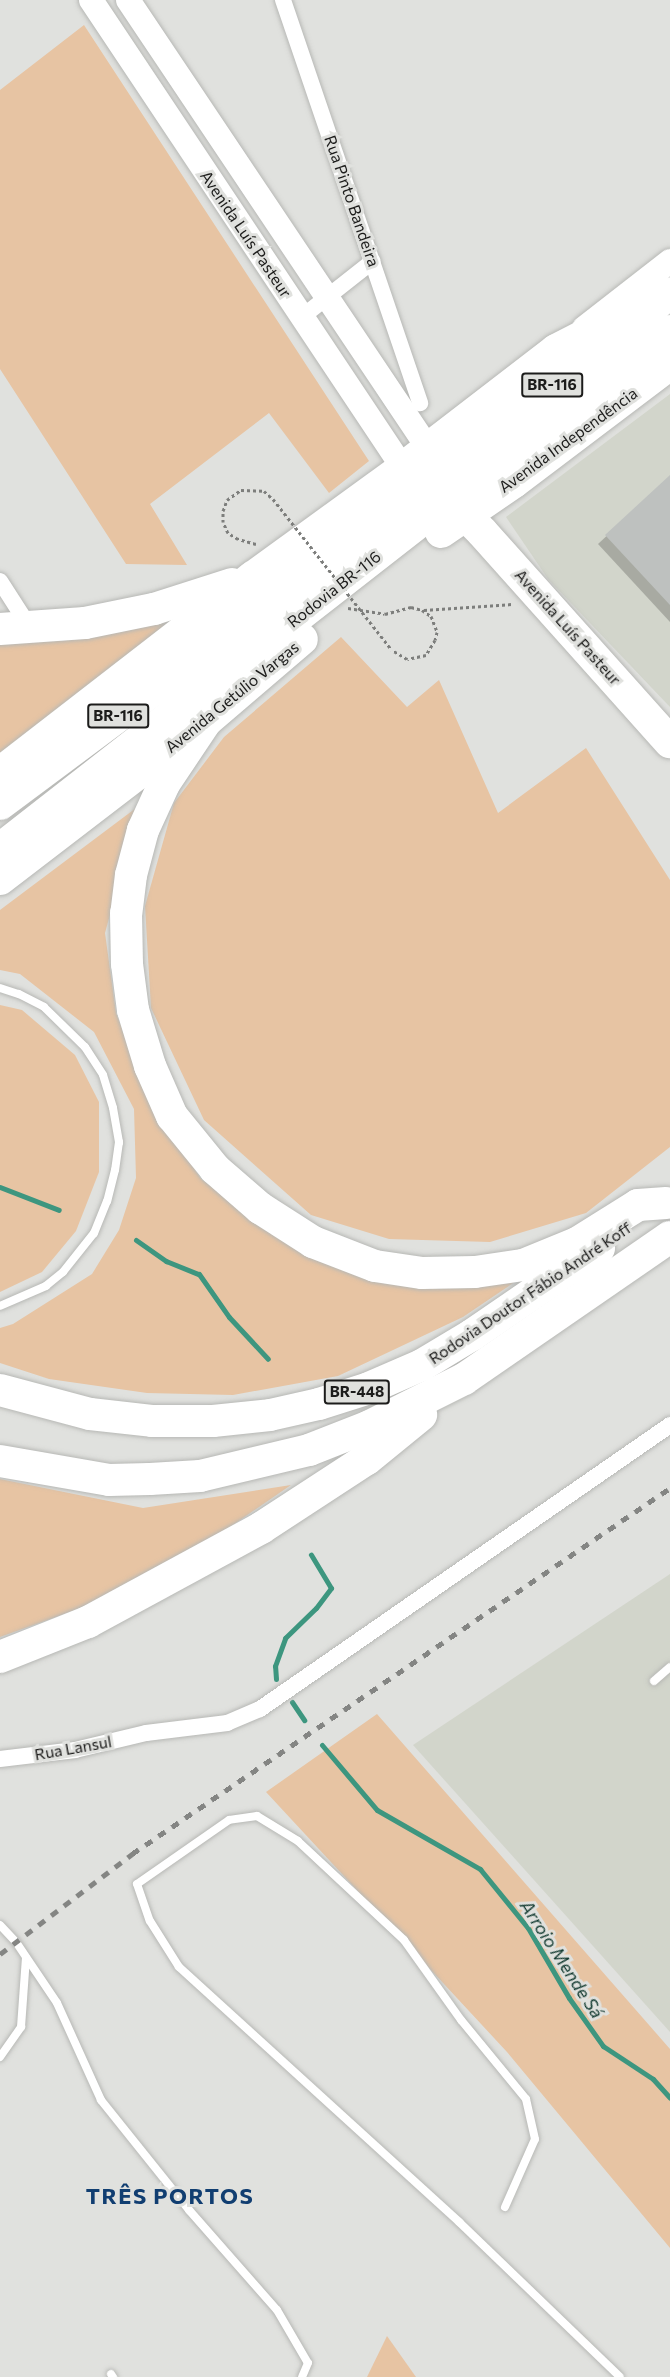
<!DOCTYPE html>
<meta charset="utf-8">
<style>
body{margin:0}
#map{position:relative;width:670px;height:2377px;overflow:hidden;background:#e0e1de;font-family:Commissioner,sans-serif}
div>[style]{position:absolute}
[style*='--x']{left:calc(var(--x)*1px);top:calc(var(--y)*1px);width:calc(var(--w)*1px);rotate:calc(var(--a)*1deg)}
.built>*{inset:0;background:#d2d5cb}
.green>*{inset:0;background:#e7c4a3}
.shadow>*{inset:0;background:#0003}
.stream>*{height:5px;margin:-2.5px;padding:0 2.5px;transform-origin:2.5px;border-radius:2.5px;background:#3d967f}
.building>*{inset:0;background:#bec1bf}
.path>*{height:3px;margin-top:-1.5px;transform-origin:0;background:repeating-linear-gradient(90deg,#7d7e7c 0 3px,transparent 0 6px)}
.roads{filter:drop-shadow(0 0 2px #b7b8b5) drop-shadow(0 0 2px #b7b8b5)}
.lane>*{height:8px;margin:-4px;padding:0 4px;transform-origin:4px;border-radius:4px;background:#fff}
.street>*{height:16px;margin:-8px;padding:0 8px;transform-origin:8px;border-radius:8px;background:#fff}
.secondary>*{height:24px;margin:-12px;padding:0 12px;transform-origin:12px;border-radius:12px;background:#fff}
.highway>*{height:32px;margin:-16px;padding:0 16px;transform-origin:16px;border-radius:16px;background:#fff}
.rail>*{height:4.5px;margin-top:-2.25px;transform-origin:0;background:repeating-linear-gradient(90deg,#848583 0 8px,transparent 0 16px)}
.path-bridge>*{height:3px;margin-top:-1.5px;transform-origin:0;background:repeating-linear-gradient(90deg,#7d7e7c 0 3px,transparent 0 6px)}
span{translate:-50% -50%;white-space:nowrap;text-align:center;line-height:1.15;-webkit-text-stroke:6px #e0e1de;paint-order:stroke}
.shield-label span{padding:2px 4px;background:#e0e1de;border:2px solid;border-radius:4px;-webkit-text-stroke-width:0}
.shield-label{font-size:15px;color:#1c1c1b;font-weight:700}
.street-label{font-size:16px;color:#1c1c1b}
.water-label{font-size:18px;color:#123a30;font-style:italic}
.district-label{font-size:22px;color:#113e71;font-weight:700;letter-spacing:1.5px}
</style>
<div id="map">
<div class="built">
<div style="clip-path:polygon(670px 394px,670px 707px,548px 579px,506px 517px)"></div>
<div style="clip-path:polygon(670px 1574px,670px 2032px,413px 1745px)"></div>
</div>
<div class="green">
<div style="clip-path:polygon(84px 25px,369px 461px,329px 493px,269px 413px,150px 504px,187px 565px,126px 564px,0 369px,0 90px)"></div>
<div style="clip-path:polygon(177px 619px,0 753px,0 642px,61px 641px)"></div>
<div style="clip-path:polygon(341px 637px,407px 707px,439px 680px,498px 813px,586px 748px,670px 880px,670px 1147px,586px 1213px,490px 1242px,389px 1239px,311px 1215px,204px 1120px,151px 1008px,145px 906px,174px 803px,224px 737px)"></div>
<div style="clip-path:polygon(140px 805px,105px 933px,116px 1013px,150px 1102px,201px 1179px,290px 1244px,522px 1277px,463px 1317px,338px 1376px,233px 1395px,147px 1393px,49px 1379px,0 1363px,0 1328px,13px 1324px,92px 1274px,119px 1230px,136px 1178px,134px 1109px,94px 1032px,20px 974px,0 970px,0 910px)"></div>
<div style="clip-path:polygon(0 1005px,22px 1010px,75px 1055px,99px 1102px,99px 1172px,76px 1231px,42px 1272px,0 1292px)"></div>
<div style="clip-path:polygon(0 1479px,143px 1508px,291px 1485px,227px 1529px,81px 1608px,0 1637px)"></div>
<div style="clip-path:polygon(377px 1714px,670px 2049px,670px 2248px,507px 2052px,266px 1792px)"></div>
<div style="clip-path:polygon(387px 2336px,416px 2377px,367px 2377px)"></div>
</div>
<div class="shadow">
<div style="clip-path:polygon(670px 477px,670px 622px,598px 544px)"></div>
</div>
<div class="stream">
<div style="--x:0;--y:1187;--w:63;--a:21.3"></div>
<div style="--x:136;--y:1240;--w:37;--a:35"></div>
<div style="--x:166;--y:1261;--w:35;--a:22"></div>
<div style="--x:199;--y:1274;--w:52;--a:55.1"></div>
<div style="--x:229;--y:1317;--w:57;--a:47.1"></div>
<div style="--x:276;--y:1679;--w:13;--a:-94"></div>
<div style="--x:275;--y:1666;--w:30;--a:-70"></div>
<div style="--x:285;--y:1638;--w:43;--a:-44.1"></div>
<div style="--x:316;--y:1608;--w:25;--a:-53"></div>
<div style="--x:331;--y:1588;--w:39;--a:-121"></div>
<div style="--x:292;--y:1702;--w:22;--a:56"></div>
<div style="--x:322;--y:1745;--w:85;--a:49.8"></div>
<div style="--x:377;--y:1810;--w:119;--a:29.8"></div>
<div style="--x:480;--y:1869;--w:76;--a:50.9"></div>
<div style="--x:528;--y:1928;--w:81;--a:59.6"></div>
<div style="--x:569;--y:1998;--w:59;--a:54.7"></div>
<div style="--x:603;--y:2046;--w:60;--a:33.4"></div>
<div style="--x:653;--y:2079;--w:25;--a:48"></div>
</div>
<div class="building">
<div style="clip-path:polygon(670px 475px,670px 605px,605px 535px)"></div>
</div>
<div class="path">
<div style="--x:256;--y:544;--w:19;--a:-164"></div>
<div style="--x:238;--y:539;--w:12;--a:-149"></div>
<div style="--x:228;--y:533;--w:12;--a:-114"></div>
<div style="--x:223;--y:522;--w:11;--a:-90"></div>
<div style="--x:223;--y:511;--w:12;--a:-70"></div>
<div style="--x:227;--y:500;--w:17;--a:-36"></div>
<div style="--x:241;--y:490;--w:23;--a:2"></div>
<div style="--x:264;--y:491;--w:12;--a:42"></div>
<div style="--x:348;--y:608;--w:37;--a:9"></div>
<div style="--x:385;--y:614;--w:27;--a:-15"></div>
<div style="--x:411;--y:607;--w:11;--a:15"></div>
<div style="--x:422;--y:610;--w:11;--a:34"></div>
<div style="--x:431;--y:616;--w:17;--a:69"></div>
<div style="--x:437;--y:632;--w:8;--a:104"></div>
<div style="--x:435;--y:640;--w:17;--a:121"></div>
<div style="--x:426;--y:655;--w:19;--a:168"></div>
<div style="--x:407;--y:659;--w:17;--a:-149"></div>
<div style="--x:424;--y:610;--w:89;--a:-3.9"></div>
</div>
<div class="roads">
<div class="lane">
<div style="--x:0;--y:988;--w:20;--a:18"></div>
<div style="--x:19;--y:994;--w:28;--a:27"></div>
<div style="--x:44;--y:1007;--w:57;--a:44.3"></div>
<div style="--x:85;--y:1047;--w:33;--a:57"></div>
<div style="--x:103;--y:1075;--w:34;--a:73"></div>
<div style="--x:113;--y:1108;--w:35;--a:80"></div>
<div style="--x:119;--y:1142;--w:28;--a:98"></div>
<div style="--x:115;--y:1170;--w:32;--a:104"></div>
<div style="--x:107;--y:1201;--w:35;--a:112"></div>
<div style="--x:94;--y:1233;--w:50;--a:128.5"></div>
<div style="--x:63;--y:1272;--w:22;--a:141"></div>
<div style="--x:46;--y:1286;--w:50;--a:156.5"></div>
<div style="--x:654;--y:1681;--w:21;--a:-41"></div>
<div style="--x:0;--y:1925;--w:23;--a:47"></div>
<div style="--x:16;--y:1942;--w:73;--a:56.1"></div>
<div style="--x:57;--y:2003;--w:107;--a:65.6"></div>
<div style="--x:101;--y:2100;--w:141;--a:51.3"></div>
<div style="--x:189;--y:2210;--w:133;--a:48.7"></div>
<div style="--x:277;--y:2310;--w:61;--a:59.7"></div>
<div style="--x:308;--y:2363;--w:15;--a:113"></div>
<div style="--x:0;--y:2057;--w:37;--a:-55"></div>
<div style="--x:21;--y:2027;--w:69;--a:-85.9"></div>
<div style="--x:505;--y:2207;--w:74;--a:-66.2"></div>
<div style="--x:535;--y:2139;--w:41;--a:-102.7"></div>
<div style="--x:526;--y:2099;--w:102;--a:-129.4"></div>
<div style="--x:461;--y:2020;--w:98;--a:-125.5"></div>
<div style="--x:404;--y:1940;--w:145;--a:-137"></div>
<div style="--x:298;--y:1841;--w:48;--a:-148.6"></div>
<div style="--x:257;--y:1816;--w:28;--a:172"></div>
<div style="--x:229;--y:1820;--w:112;--a:145.2"></div>
<div style="--x:137;--y:1884;--w:39;--a:71"></div>
<div style="--x:150;--y:1921;--w:54;--a:57.8"></div>
<div style="--x:179;--y:1967;--w:379;--a:42.3"></div>
<div style="--x:459;--y:2222;--w:223;--a:43.9"></div>
<div style="--x:111;--y:2374;--w:4;--a:56"></div>
</div>
<div class="street">
<div style="--x:283;--y:0;--w:426;--a:71.2"></div>
<div style="--x:302;--y:317;--w:90;--a:-38.3"></div>
<div style="--x:0;--y:581;--w:56;--a:57.4"></div>
<div style="--x:0;--y:1759;--w:76;--a:-6.8"></div>
<div style="--x:75;--y:1750;--w:73;--a:-13.5"></div>
<div style="--x:146;--y:1733;--w:82;--a:-7"></div>
<div style="--x:227;--y:1723;--w:36;--a:-23"></div>
<div style="--x:260;--y:1709;--w:499;--a:-34.7"></div>
</div>
<div class="secondary">
<div style="--x:91;--y:0;--w:562;--a:56.31"></div>
<div style="--x:128;--y:0;--w:539;--a:56.19"></div>
<div style="--x:584;--y:328;--w:109;--a:-37.9"></div>
</div>
<div class="highway">
<div style="--x:464;--y:514;--w:25;--a:45"></div>
<div style="--x:482;--y:532;--w:282;--a:48.2"></div>
<div style="--x:441;--y:532;--w:88;--a:-34.4"></div>
<div style="--x:514;--y:482;--w:196;--a:-37.1"></div>
<div style="--x:0;--y:629;--w:85;--a:-4"></div>
<div style="--x:85;--y:623;--w:70;--a:-11.5"></div>
<div style="--x:154;--y:609;--w:82;--a:-17.8"></div>
<div style="--x:206;--y:721;--w:76;--a:123.7"></div>
<div style="--x:164;--y:784;--w:51;--a:114.5"></div>
<div style="--x:143;--y:830;--w:47;--a:104.9"></div>
<div style="--x:131;--y:875;--w:38;--a:97"></div>
<div style="--x:126;--y:913;--w:51;--a:88.9"></div>
<div style="--x:127;--y:964;--w:46;--a:82.6"></div>
<div style="--x:133;--y:1010;--w:59;--a:73.1"></div>
<div style="--x:150;--y:1066;--w:55;--a:66.3"></div>
<div style="--x:172;--y:1116;--w:68;--a:50.9"></div>
<div style="--x:215;--y:1169;--w:60;--a:40.9"></div>
<div style="--x:260;--y:1208;--w:63;--a:32.7"></div>
<div style="--x:313;--y:1242;--w:66;--a:21.2"></div>
<div style="--x:375;--y:1266;--w:48;--a:8.5"></div>
<div style="--x:422;--y:1273;--w:53;--a:-1.1"></div>
<div style="--x:475;--y:1272;--w:49;--a:-8.3"></div>
<div style="--x:523;--y:1265;--w:58;--a:-22.2"></div>
<div style="--x:577;--y:1243;--w:72;--a:-31.9"></div>
<div style="--x:638;--y:1205;--w:28;--a:-4"></div>
<div style="--x:0;--y:773;--w:320;--a:-37.8"></div>
<div style="--x:253;--y:577;--w:185;--a:-36"></div>
<div style="--x:403;--y:468;--w:193;--a:-37.6"></div>
<div style="--x:556;--y:350;--w:57;--a:-27"></div>
<div style="--x:0;--y:804;--w:447;--a:-36.7"></div>
<div style="--x:358;--y:537;--w:396;--a:-38"></div>
<div style="--x:0;--y:849;--w:572;--a:-37.97"></div>
<div style="--x:451;--y:497;--w:275;--a:-37.2"></div>
<div style="--x:0;--y:879;--w:260;--a:-37.5"></div>
<div style="--x:206;--y:721;--w:126;--a:-40.5"></div>
<div style="--x:0;--y:1390;--w:93;--a:14.9"></div>
<div style="--x:90;--y:1414;--w:62;--a:6.4"></div>
<div style="--x:152;--y:1421;--w:61;--a:0"></div>
<div style="--x:213;--y:1421;--w:57;--a:-6"></div>
<div style="--x:270;--y:1415;--w:50;--a:-12.7"></div>
<div style="--x:319;--y:1404;--w:52;--a:-17.7"></div>
<div style="--x:369;--y:1388;--w:58;--a:-23.5"></div>
<div style="--x:422;--y:1365;--w:58;--a:-31"></div>
<div style="--x:472;--y:1335;--w:154;--a:-34.4"></div>
<div style="--x:0;--y:1461;--w:111;--a:9.9"></div>
<div style="--x:109;--y:1480;--w:41;--a:-1.4"></div>
<div style="--x:150;--y:1479;--w:50;--a:-3.4"></div>
<div style="--x:200;--y:1476;--w:112;--a:-13.4"></div>
<div style="--x:309;--y:1450;--w:66;--a:-21.5"></div>
<div style="--x:370;--y:1426;--w:105;--a:-26.6"></div>
<div style="--x:464;--y:1379;--w:250;--a:-34.6"></div>
<div style="--x:0;--y:1657;--w:95;--a:-21.7"></div>
<div style="--x:88;--y:1622;--w:197;--a:-28.5"></div>
<div style="--x:261;--y:1528;--w:126;--a:-33.1"></div>
<div style="--x:367;--y:1459;--w:70;--a:-39.2"></div>
</div>
</div>
<div class="rail">
<div style="--x:0;--y:1954;--w:166;--a:-37.1"></div>
<div style="--x:132;--y:1854;--w:651;--a:-34.23"></div>
</div>
<div class="path-bridge">
<div style="--x:273;--y:499;--w:192;--a:51.8"></div>
</div>
<div class="shield-label">
<span style="left:552px;top:385px">BR-116</span>
<span style="left:118px;top:716px">BR-116</span>
<span style="left:357px;top:1392px">BR-448</span>
</div>
<div class="street-label">
<span style="left:352px;top:201px;rotate:71deg">Rua Pinto Bandeira</span>
<span style="left:246px;top:234px;rotate:56deg">Avenida Luís Pasteur</span>
<span style="left:568px;top:440px;rotate:-36deg">Avenida Independência</span>
<span style="left:334px;top:589px;rotate:-38deg">Rodovia BR-116</span>
<span style="left:568px;top:627px;rotate:48deg">Avenida Luís Pasteur</span>
<span style="left:232px;top:697px;rotate:-39deg">Avenida Getúlio Vargas</span>
<span style="left:530px;top:1293px;rotate:-34deg">Rodovia Doutor Fábio André Koff</span>
<span style="left:73px;top:1748px;rotate:-10deg">Rua Lansul</span>
</div>
<div class="water-label">
<span style="left:562px;top:1959px;rotate:57deg">Arroio Mende Sá</span>
</div>
<div class="district-label">
<span style="left:170px;top:2196px">TRÊS PORTOS</span>
</div>
</div>
